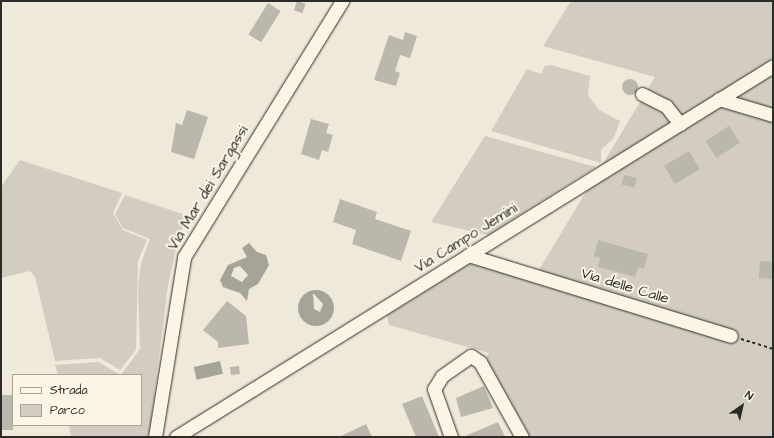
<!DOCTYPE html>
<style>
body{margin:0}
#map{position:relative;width:774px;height:438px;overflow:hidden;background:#efe9da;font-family:"Architects Daughter",sans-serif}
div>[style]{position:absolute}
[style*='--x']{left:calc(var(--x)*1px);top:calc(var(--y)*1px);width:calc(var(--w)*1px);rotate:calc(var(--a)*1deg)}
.green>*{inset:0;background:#d2cdc0}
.water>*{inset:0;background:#a6a399;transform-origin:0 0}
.round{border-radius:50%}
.pier>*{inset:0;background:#efe9da}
.building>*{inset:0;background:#bcb7ac;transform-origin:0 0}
.path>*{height:1.5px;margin-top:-0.75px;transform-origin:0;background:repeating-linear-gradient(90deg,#2b2b2b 0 3px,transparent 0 6px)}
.roads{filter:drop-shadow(0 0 1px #2b2b2b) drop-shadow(0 0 1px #2b2b2b)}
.minor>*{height:13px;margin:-6.5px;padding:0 6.5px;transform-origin:6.5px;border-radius:6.5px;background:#fcf5e5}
span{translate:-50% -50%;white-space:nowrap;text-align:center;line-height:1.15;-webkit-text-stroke:4px #fcf5e5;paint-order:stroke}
.street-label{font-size:15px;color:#2b2b2b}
.frame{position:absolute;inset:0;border:2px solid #2b2b2b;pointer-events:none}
.legend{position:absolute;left:12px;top:374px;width:130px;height:52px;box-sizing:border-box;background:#fcf5e5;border:1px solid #a8a49b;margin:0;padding:5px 7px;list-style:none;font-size:12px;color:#2b2b2b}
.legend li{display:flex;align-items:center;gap:8px;height:20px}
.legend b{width:20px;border:1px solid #a8a49b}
.north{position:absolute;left:722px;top:386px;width:40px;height:40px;-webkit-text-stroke:3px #fcf5e5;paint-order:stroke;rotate:34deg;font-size:11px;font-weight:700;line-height:16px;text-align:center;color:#2b2b2b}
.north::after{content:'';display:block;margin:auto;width:14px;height:18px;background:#2b2b2b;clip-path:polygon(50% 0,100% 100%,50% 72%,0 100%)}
</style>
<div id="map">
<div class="green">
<div style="clip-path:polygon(571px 1px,773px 1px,773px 437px,530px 437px,486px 358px,489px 353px,389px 325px,387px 315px,473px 262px,533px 280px,655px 77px,543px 46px)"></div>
<div style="clip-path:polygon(551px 65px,590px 76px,588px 95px,599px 110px,620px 121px,614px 138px,601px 150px,601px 163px,491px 131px,527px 69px,541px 74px,545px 66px)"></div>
<div style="clip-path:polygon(485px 136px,596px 167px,488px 235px,431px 222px)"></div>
<div style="clip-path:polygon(20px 160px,122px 193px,113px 213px,123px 230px,147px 240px,138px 261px,136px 350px,120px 370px,100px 358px,55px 361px,35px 277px,30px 271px,1px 278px,1px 187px)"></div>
<div style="clip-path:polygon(125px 195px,189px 216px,179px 235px,168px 285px,150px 430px,147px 437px,71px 437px,69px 425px,141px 425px,141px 375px,121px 375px,140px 349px,138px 286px,141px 263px,150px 239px,123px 228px,115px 214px)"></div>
<div style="clip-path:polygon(98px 362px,121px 375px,58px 375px,55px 365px)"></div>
</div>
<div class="water">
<div style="clip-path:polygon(evenodd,249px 243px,257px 252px,266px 255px,269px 265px,258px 284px,249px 289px,247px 301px,240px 293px,223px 287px,220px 280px,228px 265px,247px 257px,242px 248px,249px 243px,240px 266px,248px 275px,242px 282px,231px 276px,234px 268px,240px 266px)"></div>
<div class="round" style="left:298px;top:290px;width:36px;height:36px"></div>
<div style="left:220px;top:361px;width:13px;height:27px;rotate:77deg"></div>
</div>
<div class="pier">
<div style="clip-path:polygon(313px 293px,323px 304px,320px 312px,314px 309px)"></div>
</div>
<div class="building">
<div style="left:297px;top:1px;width:9px;height:10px;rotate:18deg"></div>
<div style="left:268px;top:3px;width:15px;height:37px;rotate:32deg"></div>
<div style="clip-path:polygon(405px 32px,417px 36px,410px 58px,400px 55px,395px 71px,400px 73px,396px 86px,374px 80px,389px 35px,403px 40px)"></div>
<div class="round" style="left:622px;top:79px;width:16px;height:16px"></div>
<div style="clip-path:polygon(187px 110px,208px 117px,194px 159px,171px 152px,176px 123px,182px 125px)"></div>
<div style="clip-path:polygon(311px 119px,329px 124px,326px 133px,333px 135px,328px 152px,322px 150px,319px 160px,301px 154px)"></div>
<div style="left:729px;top:126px;width:20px;height:28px;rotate:57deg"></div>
<div style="left:689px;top:151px;width:21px;height:29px;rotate:59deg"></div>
<div style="left:624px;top:175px;width:13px;height:10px;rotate:13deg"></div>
<div style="clip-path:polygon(340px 199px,377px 212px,375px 219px,411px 231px,401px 261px,352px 244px,356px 230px,333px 222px)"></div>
<div style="clip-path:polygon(598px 240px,648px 254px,644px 269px,638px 267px,635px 277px,598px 267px,600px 258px,594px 256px)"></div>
<div style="left:760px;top:261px;width:13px;height:17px;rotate:4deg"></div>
<div style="clip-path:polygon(227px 301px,246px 316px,249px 344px,218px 348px,218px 342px,203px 330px)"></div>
<div style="left:239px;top:366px;width:8px;height:9px;rotate:83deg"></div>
<div style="clip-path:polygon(484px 386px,493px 408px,461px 417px,456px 398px)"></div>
<div style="left:13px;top:395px;width:35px;height:12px;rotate:90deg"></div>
<div style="clip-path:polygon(422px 396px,439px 437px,416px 437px,402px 404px)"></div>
<div style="clip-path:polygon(498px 422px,505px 437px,463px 437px)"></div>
<div style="clip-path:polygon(366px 424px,372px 437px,339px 437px)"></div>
</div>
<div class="path">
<div style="--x:741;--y:339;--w:34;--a:17"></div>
</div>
<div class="roads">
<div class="minor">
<div style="--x:642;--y:94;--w:27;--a:27"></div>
<div style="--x:666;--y:106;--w:23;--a:52"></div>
<div style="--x:719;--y:99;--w:56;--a:16.5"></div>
<div style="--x:468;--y:255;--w:275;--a:17.1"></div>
<div style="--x:155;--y:437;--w:182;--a:-80.8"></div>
<div style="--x:184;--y:257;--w:301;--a:-58.3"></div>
<div style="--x:176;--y:437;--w:703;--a:-31.86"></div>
<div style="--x:451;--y:437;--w:51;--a:-109.5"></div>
<div style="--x:434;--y:389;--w:15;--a:-58"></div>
<div style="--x:442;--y:376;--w:35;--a:-35"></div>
<div style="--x:471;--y:356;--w:11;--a:34"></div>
<div style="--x:480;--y:362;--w:86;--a:60.8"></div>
</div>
</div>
<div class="street-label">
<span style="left:208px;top:188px;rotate:-59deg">Via Mar dei Sargassi</span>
<span style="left:466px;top:238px;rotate:-32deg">Via Campo Jemini</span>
<span style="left:625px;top:286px;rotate:17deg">Via delle Calle</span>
</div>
<div class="frame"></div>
<ul class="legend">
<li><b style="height:5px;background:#fcf5e5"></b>Strada</li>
<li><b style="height:11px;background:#d2cdc0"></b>Parco</li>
</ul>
<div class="north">N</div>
</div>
